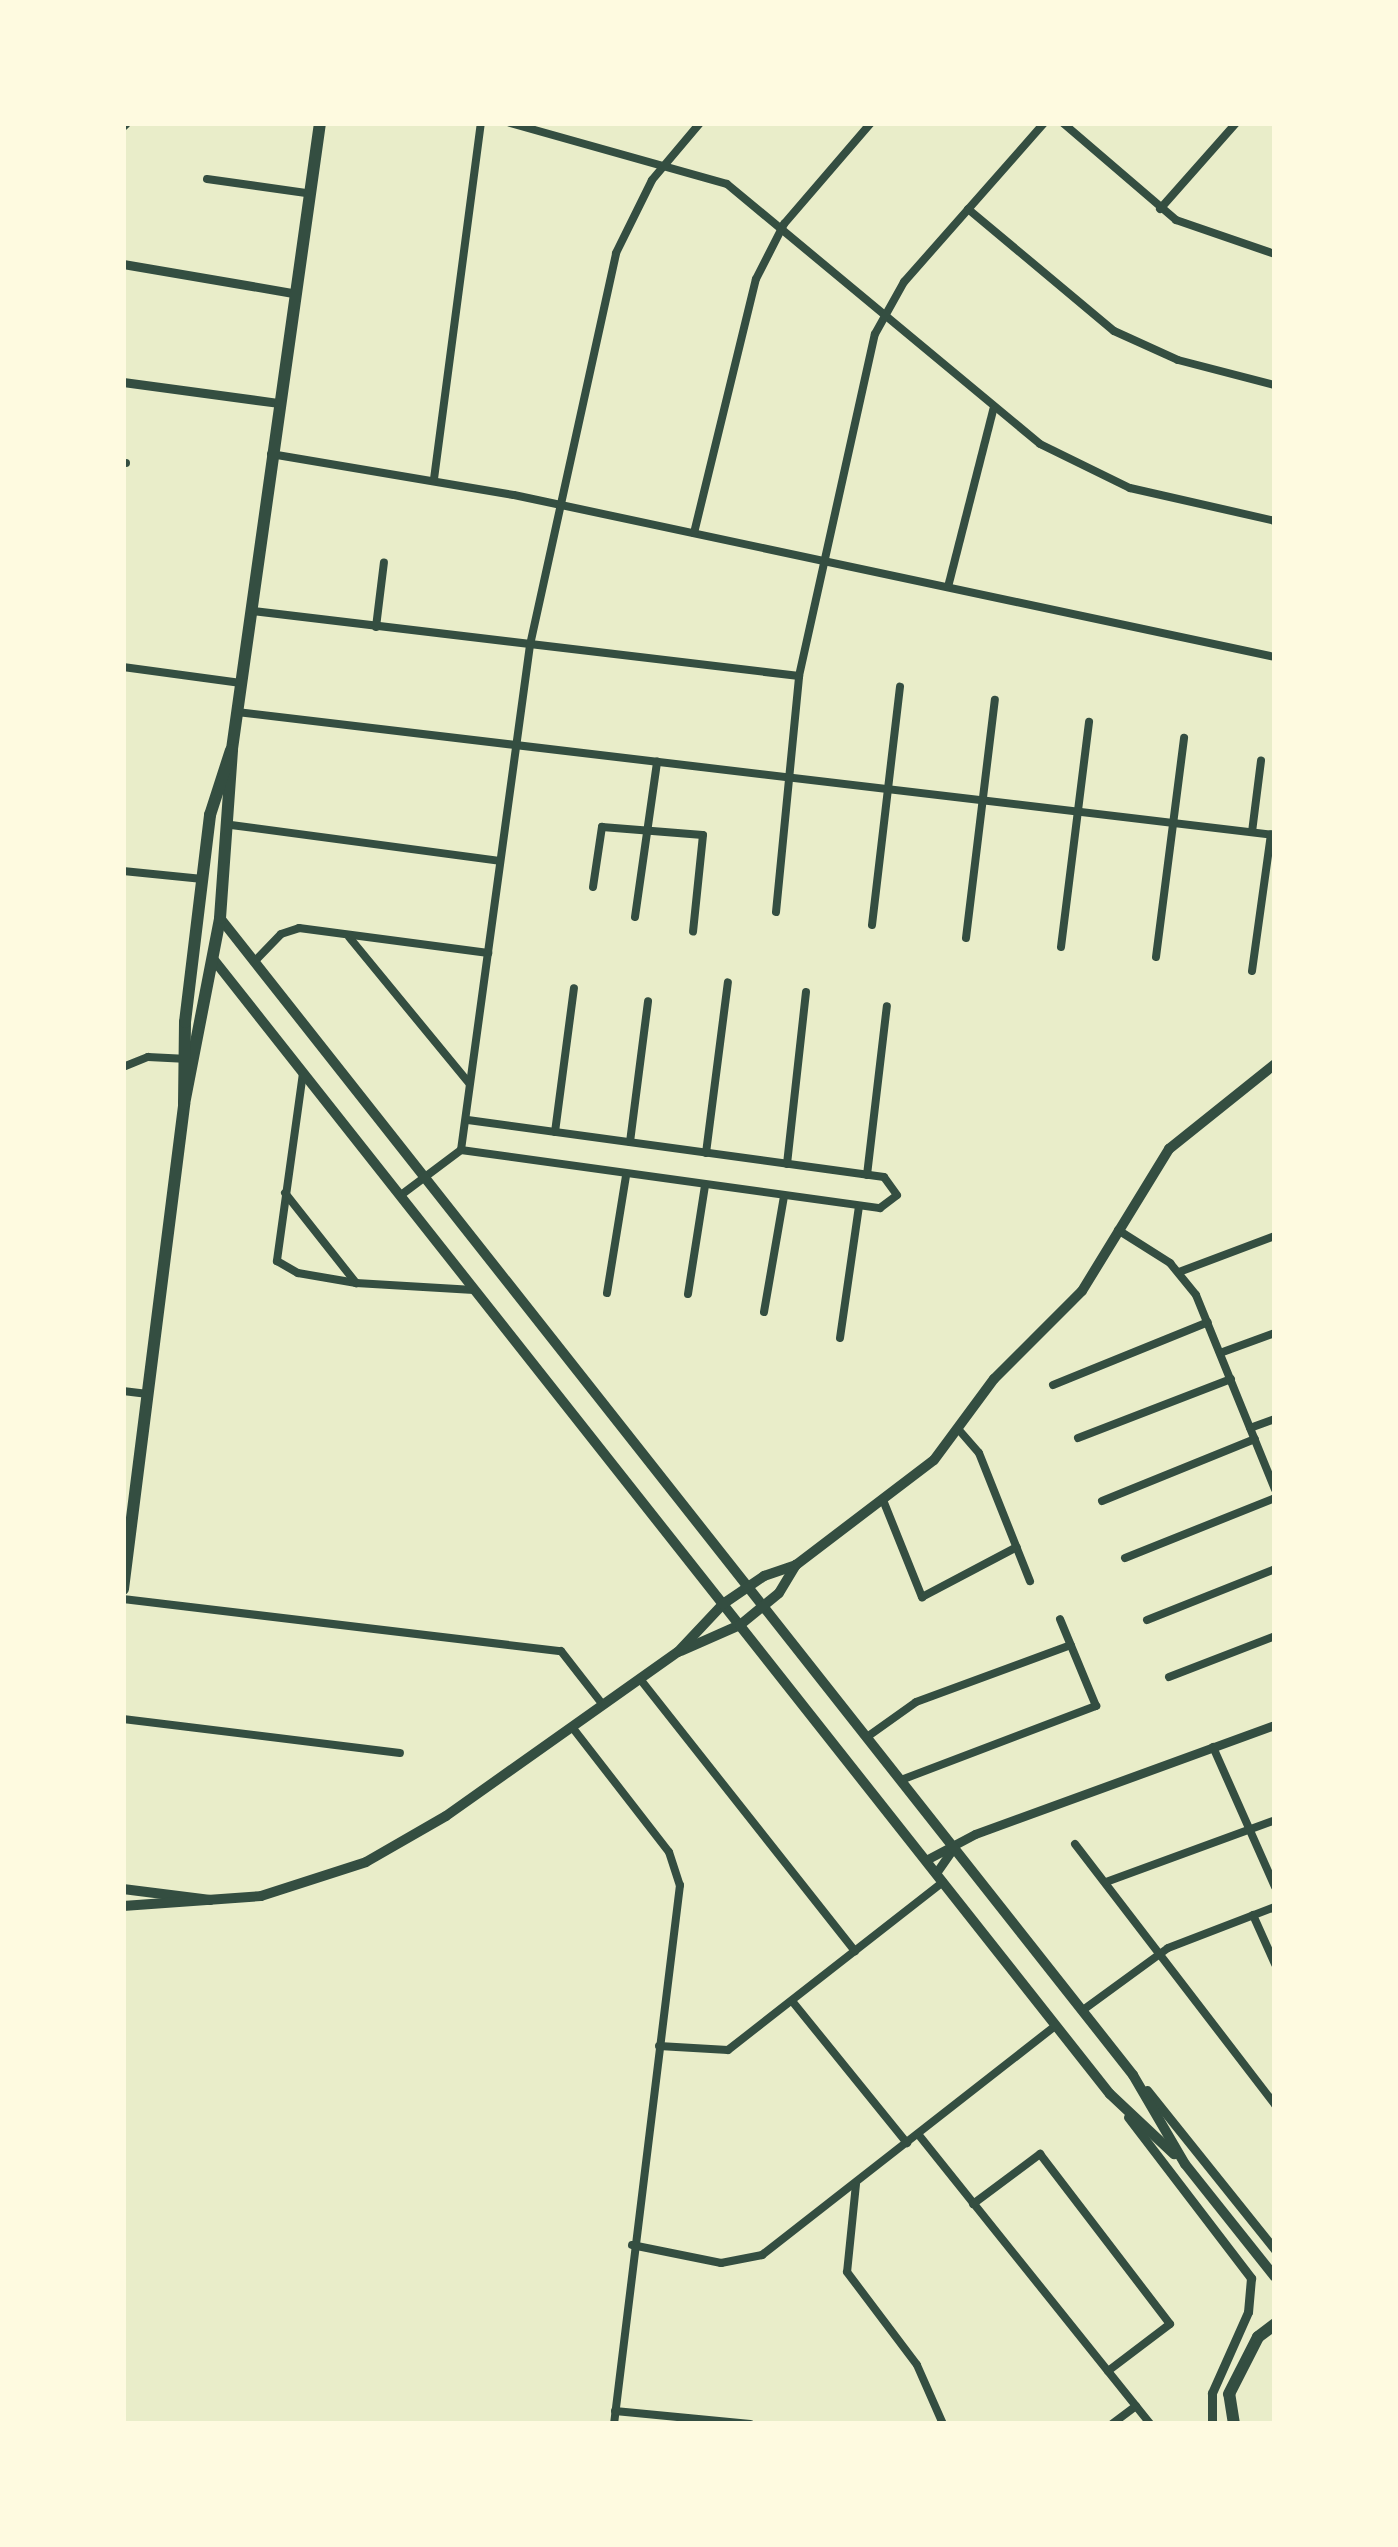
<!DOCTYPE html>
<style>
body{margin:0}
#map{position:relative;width:1398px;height:2547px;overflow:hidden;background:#e9edc9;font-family:Overpass,sans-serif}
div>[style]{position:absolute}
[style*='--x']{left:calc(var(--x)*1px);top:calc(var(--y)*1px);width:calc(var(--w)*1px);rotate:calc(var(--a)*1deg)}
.minor>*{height:8px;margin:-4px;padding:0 4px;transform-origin:4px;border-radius:4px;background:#344e41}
.tertiary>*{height:9px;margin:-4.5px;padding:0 4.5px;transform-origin:4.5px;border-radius:4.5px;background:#344e41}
.secondary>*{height:10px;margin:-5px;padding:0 5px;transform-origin:5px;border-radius:5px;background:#344e41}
.primary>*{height:12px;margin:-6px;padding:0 6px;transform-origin:6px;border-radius:6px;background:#344e41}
span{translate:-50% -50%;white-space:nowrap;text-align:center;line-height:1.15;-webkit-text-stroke:10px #fefae0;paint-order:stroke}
.frame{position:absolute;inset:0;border:126px solid #fefae0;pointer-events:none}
</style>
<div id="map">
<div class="minor">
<div style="--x:510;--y:123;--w:225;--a:15.7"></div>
<div style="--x:727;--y:184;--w:407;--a:39.7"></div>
<div style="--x:1040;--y:444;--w:100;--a:26.1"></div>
<div style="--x:1130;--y:488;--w:149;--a:12.8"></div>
<div style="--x:1063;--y:123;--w:149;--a:40.6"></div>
<div style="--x:1176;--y:220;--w:105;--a:19"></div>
<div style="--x:207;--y:179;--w:100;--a:8"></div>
<div style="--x:968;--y:209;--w:190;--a:39.9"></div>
<div style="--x:1114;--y:331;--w:70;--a:24.4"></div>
<div style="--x:1178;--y:360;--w:100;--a:14.5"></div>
<div style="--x:1160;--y:209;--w:115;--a:-48.5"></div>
<div style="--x:271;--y:454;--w:246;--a:9.6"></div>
<div style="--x:514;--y:495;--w:778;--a:12.02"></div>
<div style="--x:123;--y:463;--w:3;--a:0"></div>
<div style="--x:434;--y:479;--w:359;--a:-82.5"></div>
<div style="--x:694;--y:533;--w:261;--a:-76.3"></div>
<div style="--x:756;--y:279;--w:62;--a:-63"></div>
<div style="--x:784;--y:224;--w:133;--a:-49.3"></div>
<div style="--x:948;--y:587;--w:183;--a:-75.7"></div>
<div style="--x:253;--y:611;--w:550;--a:6.79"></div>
<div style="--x:376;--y:627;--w:65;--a:-83"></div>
<div style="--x:123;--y:667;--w:119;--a:7.7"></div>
<div style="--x:237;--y:712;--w:1045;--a:6.76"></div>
<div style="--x:231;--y:825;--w:271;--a:7.6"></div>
<div style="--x:1252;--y:832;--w:72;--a:-82.8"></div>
<div style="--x:123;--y:871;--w:80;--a:5.7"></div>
<div style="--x:593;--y:887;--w:61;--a:-81.5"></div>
<div style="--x:602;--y:827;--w:101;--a:4.5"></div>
<div style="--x:703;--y:835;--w:97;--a:95.9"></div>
<div style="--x:776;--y:912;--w:237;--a:-84.4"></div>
<div style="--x:799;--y:676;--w:350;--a:-77.5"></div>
<div style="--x:875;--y:334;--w:60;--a:-60.9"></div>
<div style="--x:904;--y:282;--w:212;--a:-48.6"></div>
<div style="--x:635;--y:917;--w:157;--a:-81.9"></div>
<div style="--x:872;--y:925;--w:240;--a:-83.3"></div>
<div style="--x:349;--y:937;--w:189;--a:50.6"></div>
<div style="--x:966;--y:938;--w:240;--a:-83.1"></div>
<div style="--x:1061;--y:947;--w:227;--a:-82.9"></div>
<div style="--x:1156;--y:957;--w:221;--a:-82.7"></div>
<div style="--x:255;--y:961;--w:37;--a:-46"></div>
<div style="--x:281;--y:934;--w:19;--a:-18"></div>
<div style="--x:299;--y:928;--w:191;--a:7.5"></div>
<div style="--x:1252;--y:971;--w:138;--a:-82.1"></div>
<div style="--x:123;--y:1067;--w:27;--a:-22"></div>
<div style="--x:148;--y:1057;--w:35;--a:3"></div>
<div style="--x:303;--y:1073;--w:190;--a:97.9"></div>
<div style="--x:277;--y:1261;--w:24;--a:30"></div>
<div style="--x:298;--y:1273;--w:59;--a:9.8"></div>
<div style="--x:356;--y:1283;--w:118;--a:3.4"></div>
<div style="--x:555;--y:1132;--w:145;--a:-82.5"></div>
<div style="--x:630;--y:1142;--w:142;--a:-82.7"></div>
<div style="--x:461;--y:1150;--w:423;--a:7.9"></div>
<div style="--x:880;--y:1208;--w:21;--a:-37"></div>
<div style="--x:897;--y:1195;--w:22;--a:-126"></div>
<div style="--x:884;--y:1177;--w:422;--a:-172.2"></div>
<div style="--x:706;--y:1153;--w:172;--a:-82.7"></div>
<div style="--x:787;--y:1164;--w:173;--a:-83.7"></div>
<div style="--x:867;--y:1175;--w:170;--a:-83.3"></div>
<div style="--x:285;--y:1193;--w:115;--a:51.7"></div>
<div style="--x:401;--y:1195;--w:75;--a:-36.9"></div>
<div style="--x:461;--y:1150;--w:510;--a:-82.22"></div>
<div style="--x:530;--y:645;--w:401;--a:-77.6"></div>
<div style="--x:616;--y:253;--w:81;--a:-63.7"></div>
<div style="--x:652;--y:180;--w:75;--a:-49.9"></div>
<div style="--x:1118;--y:1230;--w:62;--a:32.4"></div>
<div style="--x:1170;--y:1263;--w:41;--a:50.9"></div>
<div style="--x:1196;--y:1295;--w:210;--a:67.9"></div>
<div style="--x:1179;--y:1272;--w:103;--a:-20.6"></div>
<div style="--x:607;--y:1293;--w:119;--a:-80.8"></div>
<div style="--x:688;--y:1294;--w:109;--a:-81.1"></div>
<div style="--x:764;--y:1312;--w:118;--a:-80.2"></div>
<div style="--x:840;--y:1338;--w:133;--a:-81.8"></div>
<div style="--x:1220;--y:1353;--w:59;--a:-20"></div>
<div style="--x:1053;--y:1385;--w:167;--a:-22.1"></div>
<div style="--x:123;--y:1391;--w:25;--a:7"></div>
<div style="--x:1250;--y:1428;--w:27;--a:-20"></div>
<div style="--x:959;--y:1430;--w:30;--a:49"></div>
<div style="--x:979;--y:1453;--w:138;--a:68.3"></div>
<div style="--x:1078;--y:1438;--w:164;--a:-21.1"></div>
<div style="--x:883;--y:1500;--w:105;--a:68.1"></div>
<div style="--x:922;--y:1597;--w:107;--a:-27.8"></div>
<div style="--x:1102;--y:1501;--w:165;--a:-22.1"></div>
<div style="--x:1125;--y:1558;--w:162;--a:-21.8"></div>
<div style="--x:123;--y:1599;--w:441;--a:6.8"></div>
<div style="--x:561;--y:1651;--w:68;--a:52.1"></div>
<div style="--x:1147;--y:1620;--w:138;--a:-21.7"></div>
<div style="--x:1169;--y:1677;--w:114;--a:-21.1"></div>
<div style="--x:640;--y:1679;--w:347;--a:51.7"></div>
<div style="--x:123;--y:1719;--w:279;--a:7"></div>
<div style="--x:572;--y:1727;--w:158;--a:52.2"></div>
<div style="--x:669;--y:1852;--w:35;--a:72"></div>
<div style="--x:680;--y:1885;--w:543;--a:96.98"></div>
<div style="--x:867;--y:1737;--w:60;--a:-35.5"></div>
<div style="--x:916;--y:1702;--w:165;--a:-20.2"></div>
<div style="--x:1213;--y:1747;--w:153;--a:66.1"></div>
<div style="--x:901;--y:1780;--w:209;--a:-20.8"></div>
<div style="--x:1096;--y:1706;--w:94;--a:-112.5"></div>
<div style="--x:1075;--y:1844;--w:329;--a:52.5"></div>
<div style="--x:1106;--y:1882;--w:180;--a:-20.1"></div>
<div style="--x:1253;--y:1915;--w:54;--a:65.8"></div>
<div style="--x:792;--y:2001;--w:183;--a:51"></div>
<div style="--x:1083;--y:2010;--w:105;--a:-36.1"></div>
<div style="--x:1168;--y:1948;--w:115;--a:-21"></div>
<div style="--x:659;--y:2046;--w:69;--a:3.3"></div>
<div style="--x:728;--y:2050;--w:273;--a:-38"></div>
<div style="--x:918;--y:2134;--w:371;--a:51.3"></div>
<div style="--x:856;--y:2184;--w:88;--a:95.8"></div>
<div style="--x:847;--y:2272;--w:116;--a:53"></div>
<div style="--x:917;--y:2365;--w:64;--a:66.2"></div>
<div style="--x:973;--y:2204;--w:84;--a:-36.7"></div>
<div style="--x:1040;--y:2154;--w:214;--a:52.6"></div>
<div style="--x:1170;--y:2324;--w:78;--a:142.8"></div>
<div style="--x:632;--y:2245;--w:91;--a:11.4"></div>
<div style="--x:721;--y:2263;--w:42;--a:-11"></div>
<div style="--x:762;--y:2255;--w:373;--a:-38"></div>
<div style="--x:615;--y:2411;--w:136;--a:5.5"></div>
<div style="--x:1112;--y:2424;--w:30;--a:-37"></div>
</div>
<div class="tertiary">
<div style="--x:123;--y:264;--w:171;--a:9.7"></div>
<div style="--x:123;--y:382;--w:156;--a:7.7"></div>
<div style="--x:926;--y:1860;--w:55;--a:-28"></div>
<div style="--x:975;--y:1834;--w:319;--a:-20"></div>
<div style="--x:936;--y:1873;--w:32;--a:-55"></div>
<div style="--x:1147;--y:2090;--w:205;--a:51.3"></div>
<div style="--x:1128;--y:2117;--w:203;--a:52.6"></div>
<div style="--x:1251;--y:2278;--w:34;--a:95"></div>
<div style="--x:1248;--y:2312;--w:89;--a:114"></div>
<div style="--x:1212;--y:2393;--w:31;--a:90"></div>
</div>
<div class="secondary">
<div style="--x:123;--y:126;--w:4;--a:-45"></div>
<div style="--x:220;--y:918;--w:1474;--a:51.72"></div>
<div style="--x:1133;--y:2075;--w:103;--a:59.7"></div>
<div style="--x:1185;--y:2164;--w:144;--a:51.5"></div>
<div style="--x:214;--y:960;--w:1445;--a:51.69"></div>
<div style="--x:1110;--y:2094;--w:88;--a:43.2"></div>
<div style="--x:681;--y:1651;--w:64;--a:-23.8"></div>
<div style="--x:740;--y:1625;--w:50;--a:-39.4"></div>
<div style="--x:779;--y:1593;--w:33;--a:-59"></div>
<div style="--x:123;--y:1889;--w:88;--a:7.2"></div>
<div style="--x:123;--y:1906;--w:138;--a:-4.1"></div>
<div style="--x:261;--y:1896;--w:110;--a:-17.9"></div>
<div style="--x:366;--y:1862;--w:92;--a:-29.9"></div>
<div style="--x:446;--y:1816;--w:284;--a:-35.3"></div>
<div style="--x:678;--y:1652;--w:66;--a:-46.8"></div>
<div style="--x:723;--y:1604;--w:50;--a:-34.3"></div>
<div style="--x:764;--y:1576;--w:34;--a:-19"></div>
<div style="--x:796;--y:1565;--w:173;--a:-37.3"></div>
<div style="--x:934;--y:1460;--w:101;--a:-53.5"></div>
<div style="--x:994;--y:1379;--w:124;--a:-45"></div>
<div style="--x:1082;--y:1291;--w:167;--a:-58.5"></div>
<div style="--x:1169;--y:1149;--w:136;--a:-38.7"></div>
</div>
<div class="primary">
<div style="--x:184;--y:1104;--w:189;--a:-79"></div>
<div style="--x:220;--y:918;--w:169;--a:-85.9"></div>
<div style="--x:232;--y:749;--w:632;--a:-82"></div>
<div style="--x:123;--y:1589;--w:489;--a:-82.8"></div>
<div style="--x:184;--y:1104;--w:82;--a:-89.3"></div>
<div style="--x:185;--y:1022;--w:209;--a:-83.1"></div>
<div style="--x:210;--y:815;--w:68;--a:-72.1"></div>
<div style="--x:1234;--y:2424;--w:30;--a:-99"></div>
<div style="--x:1229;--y:2394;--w:64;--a:-63"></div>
<div style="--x:1258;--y:2337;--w:21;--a:-37"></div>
</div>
<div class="frame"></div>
</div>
